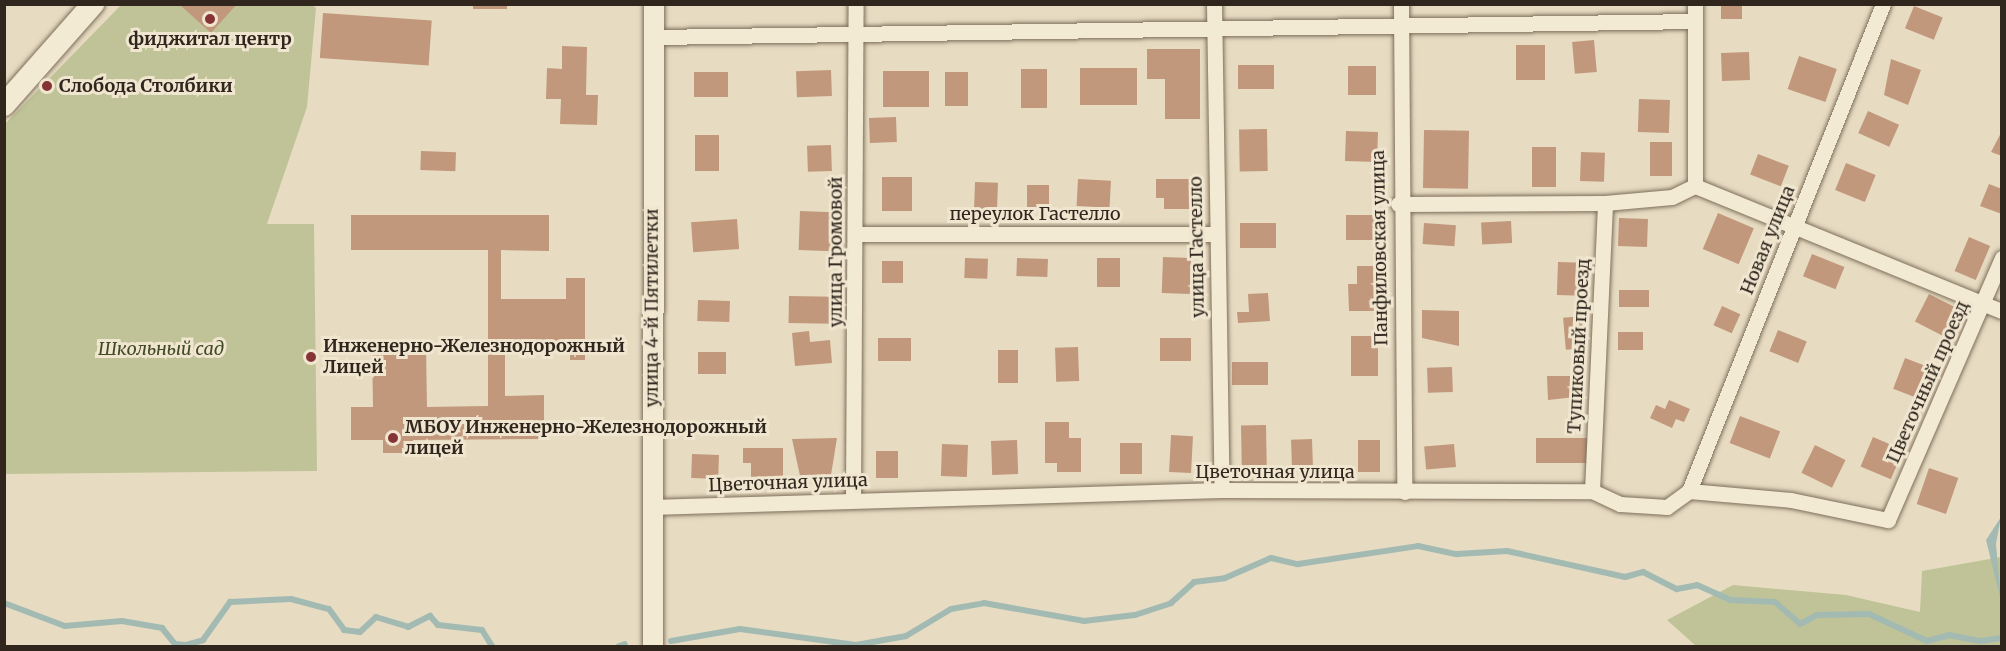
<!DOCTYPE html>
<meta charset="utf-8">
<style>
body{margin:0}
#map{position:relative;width:2006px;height:651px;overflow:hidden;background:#e7dcc2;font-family:Merriweather,serif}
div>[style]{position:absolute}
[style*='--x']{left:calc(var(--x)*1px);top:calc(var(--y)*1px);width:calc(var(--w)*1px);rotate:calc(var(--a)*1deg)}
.green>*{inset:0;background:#bfc397}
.water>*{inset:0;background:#a3bab3}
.stream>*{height:6px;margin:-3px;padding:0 3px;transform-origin:3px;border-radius:3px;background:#a3bab3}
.building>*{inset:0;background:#c1987c;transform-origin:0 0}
.roads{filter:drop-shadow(0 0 2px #7e6e5b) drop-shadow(0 0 2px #7e6e5b)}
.minor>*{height:15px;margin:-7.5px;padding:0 7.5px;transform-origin:7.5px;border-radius:7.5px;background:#f3ead3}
.tertiary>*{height:20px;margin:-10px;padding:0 10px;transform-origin:10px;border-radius:10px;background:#f3ead3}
.secondary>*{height:22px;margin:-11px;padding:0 11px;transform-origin:11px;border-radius:11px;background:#f3ead3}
.dots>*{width:16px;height:16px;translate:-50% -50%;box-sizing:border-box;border:3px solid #f0e6d0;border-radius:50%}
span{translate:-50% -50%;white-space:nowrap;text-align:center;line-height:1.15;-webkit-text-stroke:6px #f0e6d0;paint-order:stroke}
.poi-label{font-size:18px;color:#30261e;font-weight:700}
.left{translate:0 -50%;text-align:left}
.street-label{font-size:18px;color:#30261e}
.park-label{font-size:18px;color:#414a27;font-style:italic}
.frame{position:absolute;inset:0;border:6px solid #30261e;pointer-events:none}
</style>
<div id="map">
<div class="green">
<div style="clip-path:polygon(311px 4px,316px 8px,307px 107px,267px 224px,314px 224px,317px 471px,5px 474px,4px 125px,121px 5px)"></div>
<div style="clip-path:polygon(2001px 557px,2001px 646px,1696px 646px,1667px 620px,1733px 585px,1846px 595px,1920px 612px,1922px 571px)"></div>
</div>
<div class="water">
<div style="clip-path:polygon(2001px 517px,1996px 544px,2001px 601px,1986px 540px)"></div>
</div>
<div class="stream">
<div style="--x:4;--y:603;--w:65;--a:20.7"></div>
<div style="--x:65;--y:626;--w:57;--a:-5"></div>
<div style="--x:122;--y:621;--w:41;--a:9.9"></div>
<div style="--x:162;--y:628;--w:21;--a:51"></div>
<div style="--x:175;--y:644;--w:11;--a:5"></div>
<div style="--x:186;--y:645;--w:18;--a:-16"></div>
<div style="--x:203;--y:640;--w:47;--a:-54.6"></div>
<div style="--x:230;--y:602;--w:61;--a:-2.8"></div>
<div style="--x:291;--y:599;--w:39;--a:15"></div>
<div style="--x:329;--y:609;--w:26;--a:54"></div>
<div style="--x:344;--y:630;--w:16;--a:7"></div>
<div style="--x:360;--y:632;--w:22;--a:-43"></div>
<div style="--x:376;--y:617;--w:34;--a:17"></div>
<div style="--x:408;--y:627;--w:25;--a:-27"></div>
<div style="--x:430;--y:616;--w:12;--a:48"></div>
<div style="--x:438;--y:625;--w:44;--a:6.5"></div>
<div style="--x:482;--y:630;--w:19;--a:58"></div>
<div style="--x:671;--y:641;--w:70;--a:-9.9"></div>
<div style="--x:740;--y:629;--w:117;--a:7.9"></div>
<div style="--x:856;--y:645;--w:51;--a:-10.2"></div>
<div style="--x:906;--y:636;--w:52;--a:-31"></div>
<div style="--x:951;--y:609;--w:34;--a:-10"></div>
<div style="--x:984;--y:603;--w:102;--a:10.2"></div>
<div style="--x:1084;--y:621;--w:51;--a:-6.7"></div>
<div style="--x:1135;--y:615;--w:38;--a:-18"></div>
<div style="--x:1171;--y:603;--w:31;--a:-42"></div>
<div style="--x:1194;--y:582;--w:31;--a:-7"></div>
<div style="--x:1225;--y:578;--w:50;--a:-23.5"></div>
<div style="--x:1271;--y:558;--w:28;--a:13"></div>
<div style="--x:1298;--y:564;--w:121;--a:-8.5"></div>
<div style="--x:1418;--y:546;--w:40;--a:12"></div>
<div style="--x:1457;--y:554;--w:50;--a:-3.4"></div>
<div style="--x:1507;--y:551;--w:121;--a:12.4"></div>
<div style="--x:1625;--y:577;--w:19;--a:-16"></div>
<div style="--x:1643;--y:572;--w:38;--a:27"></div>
<div style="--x:1677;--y:589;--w:20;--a:-11"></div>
<div style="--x:1697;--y:585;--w:37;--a:24"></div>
<div style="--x:1731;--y:600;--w:44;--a:2.6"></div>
<div style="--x:1775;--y:602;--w:33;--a:41"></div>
<div style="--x:1800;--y:624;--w:19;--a:-28"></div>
<div style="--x:1817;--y:615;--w:52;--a:-1.1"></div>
<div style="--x:1869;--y:614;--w:64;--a:25"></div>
<div style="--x:1927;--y:641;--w:23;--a:-15"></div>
<div style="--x:1949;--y:635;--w:32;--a:11"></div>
<div style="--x:1980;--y:641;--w:22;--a:-8"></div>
<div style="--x:619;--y:646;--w:6;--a:-18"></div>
</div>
<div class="building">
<div style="clip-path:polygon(179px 4px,237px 4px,211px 33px)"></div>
<div style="left:473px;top:4px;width:34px;height:5px"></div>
<div style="left:1721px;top:4px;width:21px;height:15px"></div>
<div style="left:1914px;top:6px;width:31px;height:24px;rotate:22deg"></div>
<div style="left:323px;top:13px;width:109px;height:45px;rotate:4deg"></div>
<div style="left:1594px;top:40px;width:32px;height:22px;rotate:85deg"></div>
<div style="left:1516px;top:45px;width:29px;height:35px"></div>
<div style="clip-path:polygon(562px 46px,587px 47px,586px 95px,598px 95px,597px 125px,560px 124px,561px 99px,546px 99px,547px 68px,562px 69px)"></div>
<div style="clip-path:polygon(1147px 49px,1200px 49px,1200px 119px,1165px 119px,1165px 79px,1147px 79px)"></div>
<div style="left:1749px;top:52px;width:28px;height:28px;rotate:88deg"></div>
<div style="left:1799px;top:56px;width:40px;height:35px;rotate:19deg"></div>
<div style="clip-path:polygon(1891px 59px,1921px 70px,1908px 105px,1884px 95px)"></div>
<div style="left:1274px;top:65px;width:24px;height:36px;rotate:90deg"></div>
<div style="left:1348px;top:66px;width:28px;height:29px"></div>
<div style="left:1080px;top:68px;width:57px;height:37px"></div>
<div style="left:1021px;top:69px;width:26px;height:39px"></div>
<div style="left:831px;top:70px;width:26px;height:35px;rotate:88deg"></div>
<div style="left:883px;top:71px;width:46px;height:36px"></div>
<div style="left:694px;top:72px;width:34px;height:25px"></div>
<div style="left:945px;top:72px;width:23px;height:34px"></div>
<div style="left:1639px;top:99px;width:31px;height:33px;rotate:2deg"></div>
<div style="left:1868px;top:111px;width:34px;height:24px;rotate:24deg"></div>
<div style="left:896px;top:117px;width:25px;height:27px;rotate:88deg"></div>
<div style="left:1267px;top:129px;width:42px;height:28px;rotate:89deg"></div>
<div style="left:1424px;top:130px;width:45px;height:58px;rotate:1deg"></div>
<div style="left:1346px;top:131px;width:32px;height:30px;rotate:2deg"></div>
<div style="clip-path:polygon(2002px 131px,2002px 156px,1991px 152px)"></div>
<div style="left:695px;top:135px;width:24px;height:36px"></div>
<div style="left:1650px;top:142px;width:22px;height:34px"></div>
<div style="left:831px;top:145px;width:26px;height:24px;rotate:88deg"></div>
<div style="left:1532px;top:147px;width:24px;height:40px"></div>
<div style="left:421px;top:151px;width:35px;height:19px;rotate:2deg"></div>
<div style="left:1581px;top:152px;width:24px;height:29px;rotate:2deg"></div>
<div style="left:1758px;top:154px;width:33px;height:22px;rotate:21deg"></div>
<div style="left:1846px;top:163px;width:32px;height:29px;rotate:22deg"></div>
<div style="left:882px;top:177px;width:30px;height:34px"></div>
<div style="left:1078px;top:179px;width:33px;height:27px;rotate:3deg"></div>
<div style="clip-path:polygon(1156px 179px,1190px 179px,1190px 209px,1164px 209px,1164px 198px,1156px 198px)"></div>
<div style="left:975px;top:182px;width:23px;height:28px;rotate:2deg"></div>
<div style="clip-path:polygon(1989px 184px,2002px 189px,2002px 214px,1980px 206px)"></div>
<div style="left:1027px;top:185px;width:22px;height:23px"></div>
<div style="left:800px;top:211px;width:34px;height:39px;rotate:2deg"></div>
<div style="left:1718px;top:213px;width:39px;height:39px;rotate:23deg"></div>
<div style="clip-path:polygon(351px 215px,549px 215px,549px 251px,501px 250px,501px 299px,566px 299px,566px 278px,585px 278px,585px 360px,570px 360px,570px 353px,505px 353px,505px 396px,544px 395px,544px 439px,413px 440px,413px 453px,383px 453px,383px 440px,351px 440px,351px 407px,373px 407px,372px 348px,426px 347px,427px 407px,488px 406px,488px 250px,351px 250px)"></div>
<div style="left:1346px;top:215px;width:30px;height:25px"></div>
<div style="left:1619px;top:218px;width:29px;height:28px;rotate:2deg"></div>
<div style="left:737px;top:219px;width:30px;height:46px;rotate:86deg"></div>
<div style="left:1511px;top:221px;width:22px;height:30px;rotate:87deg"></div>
<div style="left:1276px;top:223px;width:25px;height:36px;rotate:90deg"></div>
<div style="left:1424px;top:223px;width:32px;height:21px;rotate:4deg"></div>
<div style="left:1969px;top:237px;width:23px;height:37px;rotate:23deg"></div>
<div style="left:1812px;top:254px;width:35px;height:24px;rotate:22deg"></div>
<div style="left:1163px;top:257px;width:28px;height:36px;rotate:2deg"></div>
<div style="left:965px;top:258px;width:23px;height:20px;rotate:2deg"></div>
<div style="left:1017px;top:258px;width:31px;height:18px;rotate:2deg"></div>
<div style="left:1097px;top:258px;width:23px;height:29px"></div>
<div style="left:882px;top:261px;width:21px;height:22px"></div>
<div style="left:1558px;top:262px;width:24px;height:33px;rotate:2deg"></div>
<div style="clip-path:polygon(1357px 266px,1383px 266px,1384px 311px,1349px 311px,1348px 284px,1357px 284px)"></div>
<div style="left:1619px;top:290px;width:30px;height:17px"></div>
<div style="clip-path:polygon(1268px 293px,1270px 321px,1238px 323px,1237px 312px,1249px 312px,1248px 294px)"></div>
<div style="left:1929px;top:294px;width:36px;height:31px;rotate:27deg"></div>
<div style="left:789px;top:296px;width:45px;height:27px;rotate:1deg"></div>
<div style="left:698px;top:300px;width:32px;height:21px;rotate:2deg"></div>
<div style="left:1722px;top:306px;width:20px;height:21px;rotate:24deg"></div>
<div style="clip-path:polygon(1422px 310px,1459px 311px,1459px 346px,1422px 338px)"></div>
<div style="left:1584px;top:316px;width:32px;height:21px;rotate:85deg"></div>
<div style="left:1778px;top:330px;width:31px;height:23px;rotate:22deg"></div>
<div style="clip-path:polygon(809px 331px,810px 342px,830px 340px,832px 363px,795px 366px,792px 333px)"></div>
<div style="left:1643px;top:332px;width:18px;height:25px;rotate:90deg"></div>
<div style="left:1351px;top:336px;width:27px;height:40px"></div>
<div style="left:911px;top:338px;width:23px;height:33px;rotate:90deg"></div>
<div style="left:1160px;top:338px;width:31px;height:23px"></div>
<div style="left:1078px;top:347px;width:34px;height:23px;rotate:88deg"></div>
<div style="left:998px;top:350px;width:20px;height:33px"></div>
<div style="left:698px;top:352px;width:28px;height:22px"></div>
<div style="left:1905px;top:358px;width:34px;height:33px;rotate:21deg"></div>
<div style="left:1268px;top:362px;width:23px;height:36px;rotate:90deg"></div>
<div style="left:1452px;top:367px;width:25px;height:25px;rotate:88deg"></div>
<div style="clip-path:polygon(1547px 376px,1584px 376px,1584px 396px,1548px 400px)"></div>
<div style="clip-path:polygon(1669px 400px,1690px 409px,1684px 422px,1676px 419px,1672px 428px,1650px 418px,1656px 405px,1665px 409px)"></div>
<div style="left:1740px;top:416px;width:43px;height:29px;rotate:21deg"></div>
<div style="clip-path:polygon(1045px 422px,1069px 422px,1069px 438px,1081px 438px,1081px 472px,1057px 472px,1057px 463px,1045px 463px)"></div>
<div style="left:1266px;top:425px;width:46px;height:25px;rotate:89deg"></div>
<div style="left:1171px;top:435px;width:22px;height:37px;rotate:3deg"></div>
<div style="left:1873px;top:437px;width:33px;height:32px;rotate:23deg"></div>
<div style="clip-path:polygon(837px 438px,831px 475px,800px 476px,792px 439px)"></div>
<div style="left:1588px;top:438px;width:25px;height:52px;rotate:90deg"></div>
<div style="left:1312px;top:439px;width:32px;height:21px;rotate:88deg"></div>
<div style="left:1017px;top:440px;width:34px;height:26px;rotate:88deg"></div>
<div style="left:1358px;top:440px;width:22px;height:32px"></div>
<div style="left:1120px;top:443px;width:22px;height:31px"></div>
<div style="left:942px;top:444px;width:26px;height:32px;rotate:2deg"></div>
<div style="left:1454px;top:444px;width:23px;height:30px;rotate:85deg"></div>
<div style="left:1815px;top:445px;width:34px;height:31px;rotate:26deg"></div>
<div style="clip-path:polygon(743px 448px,783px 448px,783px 478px,751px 478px,751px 463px,743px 463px)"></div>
<div style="left:876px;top:451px;width:22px;height:27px"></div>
<div style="left:692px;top:454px;width:27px;height:24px;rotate:2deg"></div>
<div style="left:1929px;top:468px;width:31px;height:38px;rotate:19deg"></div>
</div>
<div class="roads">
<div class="minor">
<div style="--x:1214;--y:4;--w:486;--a:89.1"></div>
<div style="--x:1401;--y:4;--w:488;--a:89.6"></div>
<div style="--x:654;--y:37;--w:1041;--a:-0.88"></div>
<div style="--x:1695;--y:186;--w:182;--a:-90"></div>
<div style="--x:1398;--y:204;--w:207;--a:-0.3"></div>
<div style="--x:1605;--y:203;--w:67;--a:-5.1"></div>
<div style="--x:1672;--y:197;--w:25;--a:-26"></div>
<div style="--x:1695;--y:186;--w:331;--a:22.2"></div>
<div style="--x:856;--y:234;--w:359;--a:0"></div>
<div style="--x:1592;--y:491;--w:288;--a:-87.4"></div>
<div style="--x:1689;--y:491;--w:524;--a:-68.28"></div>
<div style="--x:853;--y:500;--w:496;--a:-89.7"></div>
<div style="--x:650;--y:507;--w:572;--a:-1.7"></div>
<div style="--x:1222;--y:490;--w:370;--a:0.2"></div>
<div style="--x:1592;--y:491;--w:31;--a:25"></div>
<div style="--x:1620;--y:504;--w:47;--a:3.7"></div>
<div style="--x:1667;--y:507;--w:27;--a:-36"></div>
<div style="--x:1689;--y:491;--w:102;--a:5"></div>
<div style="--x:1791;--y:500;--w:99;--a:11.7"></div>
<div style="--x:1888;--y:520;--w:286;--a:-66.5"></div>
</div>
<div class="tertiary">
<div style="--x:653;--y:646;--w:642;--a:-89.91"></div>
</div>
<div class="secondary">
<div style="--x:4;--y:105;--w:135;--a:-48.6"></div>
</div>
</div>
<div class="dots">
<div style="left:210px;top:19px;background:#853334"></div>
<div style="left:47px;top:86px;background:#853334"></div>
<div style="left:311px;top:357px;background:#853334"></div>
<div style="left:393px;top:438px;background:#853334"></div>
</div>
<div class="poi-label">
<span style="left:210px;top:39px">фиджитал центр</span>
<span class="left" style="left:59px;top:86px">Слобода Столбики</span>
<span class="left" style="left:323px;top:357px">Инженерно-Железнодорожный<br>Лицей</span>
<span class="left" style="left:405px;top:438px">МБОУ Инженерно-Железнодорожный<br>лицей</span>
</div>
<div class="street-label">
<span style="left:1035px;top:214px">переулок Гастелло</span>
<span style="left:1768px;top:240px;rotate:-68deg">Новая улица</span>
<span style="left:1197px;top:247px;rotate:-91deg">улица Гастелло</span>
<span style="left:1380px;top:248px;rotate:-91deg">Панфиловская улица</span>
<span style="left:836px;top:252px;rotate:-90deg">улица Громовой</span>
<span style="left:652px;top:308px;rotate:-90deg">улица 4-й Пятилетки</span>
<span style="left:1579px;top:346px;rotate:-87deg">Тупиковый проезд</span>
<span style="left:1928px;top:382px;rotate:-66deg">Цветочный проезд</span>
<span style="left:1275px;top:472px">Цветочная улица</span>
<span style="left:788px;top:483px;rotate:-2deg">Цветочная улица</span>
</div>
<div class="park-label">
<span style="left:161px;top:349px">Школьный сад</span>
</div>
<div class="frame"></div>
</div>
